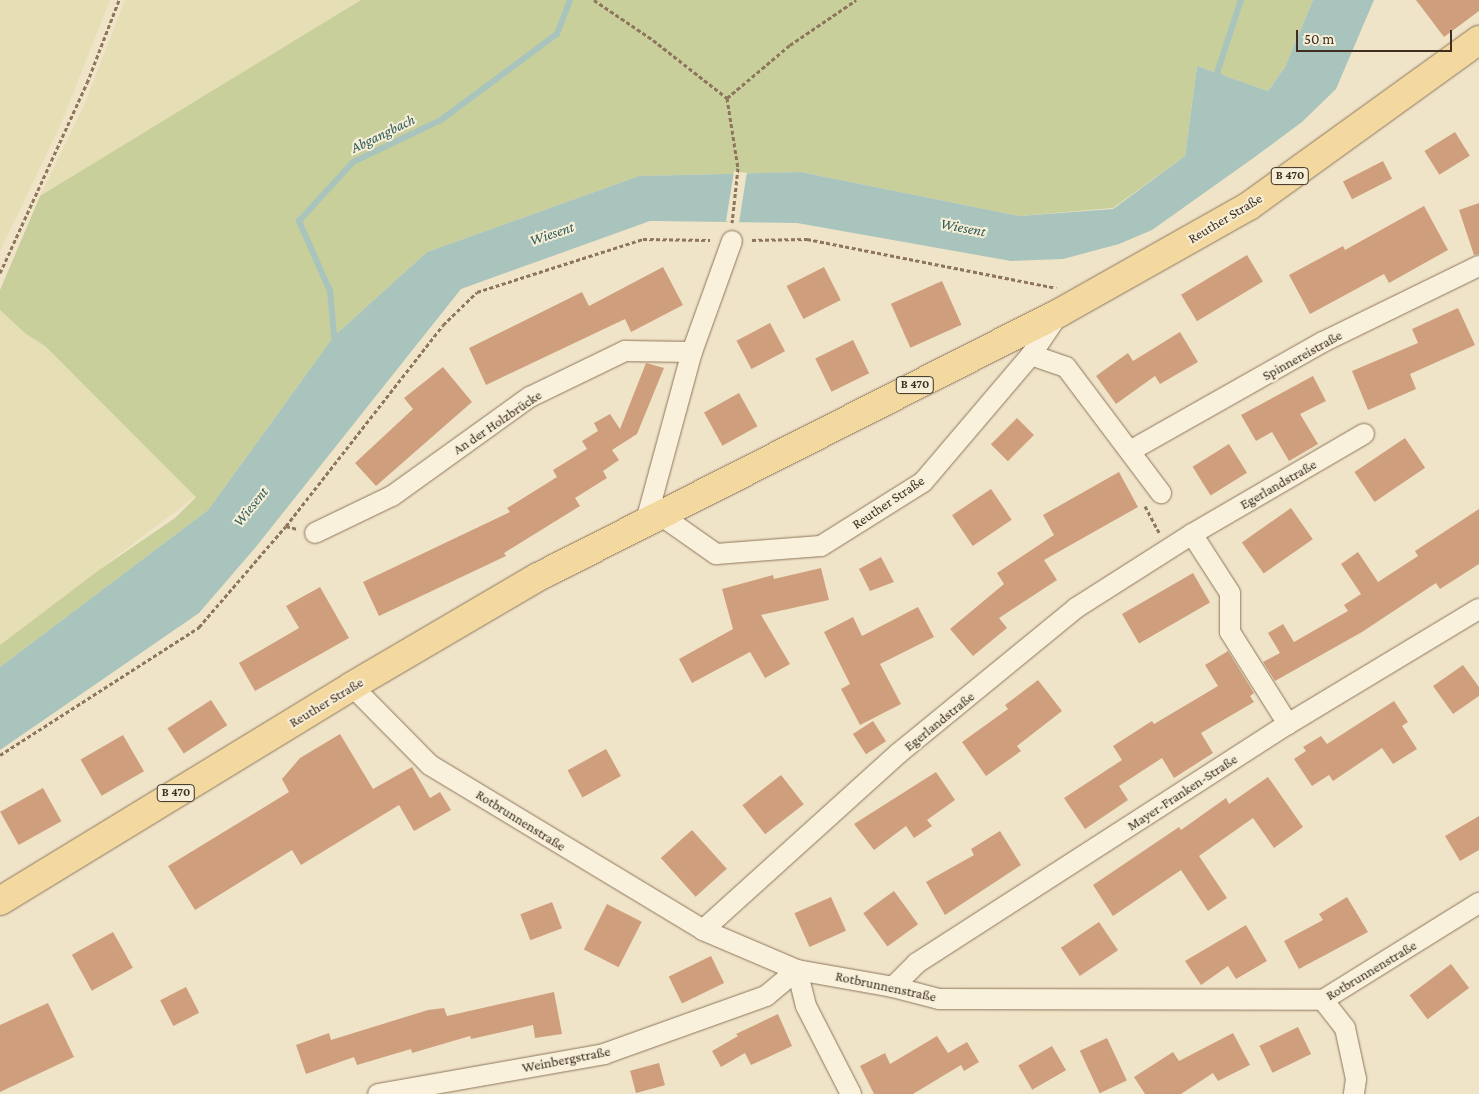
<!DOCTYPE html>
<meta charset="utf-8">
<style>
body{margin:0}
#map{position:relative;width:1479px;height:1094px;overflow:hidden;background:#f0e4c8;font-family:"Crimson Pro",serif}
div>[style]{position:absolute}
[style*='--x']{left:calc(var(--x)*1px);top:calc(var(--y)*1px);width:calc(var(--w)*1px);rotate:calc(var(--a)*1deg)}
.farmland>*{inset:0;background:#e6deb5}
.green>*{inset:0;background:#c9cf9b}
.water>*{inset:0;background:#a9c4bc}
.pier>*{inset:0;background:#f0e4c8;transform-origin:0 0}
.stream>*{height:6px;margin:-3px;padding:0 3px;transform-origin:3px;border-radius:3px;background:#a9c4bc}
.building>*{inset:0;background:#cf9f7d;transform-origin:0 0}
.path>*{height:3px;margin-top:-1.5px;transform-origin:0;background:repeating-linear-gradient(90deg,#8d765c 0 4px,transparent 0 6.5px)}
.roads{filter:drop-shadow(0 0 1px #8d765c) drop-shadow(0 0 1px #8d765c)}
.minor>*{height:20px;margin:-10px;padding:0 10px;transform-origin:10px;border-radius:10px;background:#faf1dc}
.primary>*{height:28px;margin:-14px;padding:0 14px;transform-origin:14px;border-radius:14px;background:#f3d9a0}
span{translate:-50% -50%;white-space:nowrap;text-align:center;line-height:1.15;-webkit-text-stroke:4px #f7eed8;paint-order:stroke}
.shield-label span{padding:1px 4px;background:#f7eed8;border:1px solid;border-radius:4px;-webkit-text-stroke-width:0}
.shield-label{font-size:12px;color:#3d2e20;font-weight:700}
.street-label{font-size:14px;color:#3d2e20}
.water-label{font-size:15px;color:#2f5d5a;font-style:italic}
.scale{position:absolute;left:1296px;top:30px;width:156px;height:22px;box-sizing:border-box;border:2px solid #3d2e20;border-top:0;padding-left:6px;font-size:15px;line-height:18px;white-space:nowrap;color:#3d2e20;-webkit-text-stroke:4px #f7eed8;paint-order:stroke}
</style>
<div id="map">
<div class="farmland">
<div style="clip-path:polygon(0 0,110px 0,61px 124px,0 251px)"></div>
<div style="clip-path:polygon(125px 0,361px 0,40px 196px,85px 103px)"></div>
<div style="clip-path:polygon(0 310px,26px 334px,45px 346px,196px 496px,0 645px)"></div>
</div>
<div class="green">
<div style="clip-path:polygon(361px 0,1313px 0,1285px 67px,1268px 91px,1197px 66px,1185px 156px,1113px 208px,1019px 216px,801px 172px,639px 176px,427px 252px,334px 336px,208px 510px,0 667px,0 645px,99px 570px,175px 518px,196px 497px,45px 346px,26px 334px,0 310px,0 290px,40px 196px)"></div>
</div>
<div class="water">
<div style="clip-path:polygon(1313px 0,1374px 0,1336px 89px,1302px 122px,1252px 159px,1152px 230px,1119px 244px,1063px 259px,1011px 261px,797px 223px,650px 221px,461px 289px,255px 548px,199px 613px,0 750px,0 667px,208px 510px,334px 336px,427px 252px,639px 176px,801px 172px,1019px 216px,1113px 209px,1185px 156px,1197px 66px,1268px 91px,1285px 67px)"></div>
</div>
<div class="pier">
<div style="left:734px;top:171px;width:13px;height:51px;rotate:9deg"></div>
</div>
<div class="stream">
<div style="--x:1221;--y:78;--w:6;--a:-129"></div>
<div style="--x:1217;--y:73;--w:77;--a:-71.8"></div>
<div style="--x:335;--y:345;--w:54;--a:-95.3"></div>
<div style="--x:330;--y:291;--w:77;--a:-113.9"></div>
<div style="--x:299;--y:221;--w:80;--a:-47.5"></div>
<div style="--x:353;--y:162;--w:98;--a:-25.5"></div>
<div style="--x:441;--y:120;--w:144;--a:-36.6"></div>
<div style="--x:557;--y:34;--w:36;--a:-69"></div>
</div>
<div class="building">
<div style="clip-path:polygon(1416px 0,1479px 0,1479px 11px,1444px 37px)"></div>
<div style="left:1455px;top:132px;width:28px;height:36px;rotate:58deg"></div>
<div style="left:1383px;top:161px;width:20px;height:45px;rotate:63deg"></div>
<div style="clip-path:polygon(1479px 203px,1479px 254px,1474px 255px,1459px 210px)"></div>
<div style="clip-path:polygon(1424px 206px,1448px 250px,1389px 283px,1384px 274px,1310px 314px,1289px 275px,1343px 246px,1345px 250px)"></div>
<div style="left:1247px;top:255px;width:31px;height:77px;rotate:59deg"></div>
<div style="clip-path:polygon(663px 267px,683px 305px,631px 332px,625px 319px,486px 385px,469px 348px,582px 292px,589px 306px)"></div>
<div style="left:824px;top:267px;width:37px;height:42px;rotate:63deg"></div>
<div style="left:942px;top:281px;width:48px;height:56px;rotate:66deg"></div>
<div style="clip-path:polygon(1458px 308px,1475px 345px,1410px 374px,1416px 389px,1368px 410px,1352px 371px,1418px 343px,1412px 329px)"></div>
<div style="left:770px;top:323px;width:32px;height:38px;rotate:62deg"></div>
<div style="clip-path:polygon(1180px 332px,1198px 362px,1160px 384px,1155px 376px,1116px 404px,1096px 376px,1128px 353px,1133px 361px)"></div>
<div style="left:853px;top:340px;width:37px;height:42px;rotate:64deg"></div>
<div style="clip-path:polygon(646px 363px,664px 368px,637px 434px,612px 450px,619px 460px,603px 471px,607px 478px,575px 498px,580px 506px,504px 553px,506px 556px,379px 616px,363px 582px,510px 512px,507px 508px,557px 477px,553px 470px,587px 449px,582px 441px,598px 431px,594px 423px,610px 414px,620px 429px)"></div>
<div style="clip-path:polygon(443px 367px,472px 402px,376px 486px,355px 463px,413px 409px,404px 398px)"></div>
<div style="clip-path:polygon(1313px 376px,1326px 401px,1300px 414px,1318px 444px,1289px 461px,1272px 432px,1256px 441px,1241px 415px)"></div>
<div style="left:739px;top:393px;width:38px;height:40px;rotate:61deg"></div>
<div style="left:1017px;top:418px;width:24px;height:37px;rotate:45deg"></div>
<div style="left:1405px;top:438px;width:36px;height:61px;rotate:56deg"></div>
<div style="left:1229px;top:444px;width:34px;height:43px;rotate:58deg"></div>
<div style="clip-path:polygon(1119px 472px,1138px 507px,1044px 560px,1057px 580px,999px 618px,1007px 628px,973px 656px,950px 629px,1004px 584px,997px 573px,1054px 535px,1043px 515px)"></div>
<div style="left:991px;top:489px;width:37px;height:47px;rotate:56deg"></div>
<div style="left:1291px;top:508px;width:38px;height:60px;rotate:55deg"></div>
<div style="clip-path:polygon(1479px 509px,1479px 564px,1440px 589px,1436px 583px,1362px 632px,1275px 681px,1263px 662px,1280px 653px,1268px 633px,1283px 624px,1294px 642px,1348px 611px,1344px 605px,1361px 594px,1341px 564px,1358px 552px,1378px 582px,1418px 556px,1415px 551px)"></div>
<div style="clip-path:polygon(881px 557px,894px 582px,870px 591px,859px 569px)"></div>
<div style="clip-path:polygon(821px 568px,829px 600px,761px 615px,790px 664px,765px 678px,750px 652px,692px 683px,679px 659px,733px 629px,722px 589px,773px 575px,774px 579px)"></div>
<div style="left:1193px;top:573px;width:34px;height:82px;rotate:60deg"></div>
<div style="clip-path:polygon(320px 587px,349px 638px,255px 691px,239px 663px,299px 628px,286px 606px)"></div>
<div style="clip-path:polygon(918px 607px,934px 637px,880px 664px,901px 704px,860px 725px,841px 689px,850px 684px,824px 632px,853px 617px,862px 636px)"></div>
<div style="clip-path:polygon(1228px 651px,1254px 693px,1250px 696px,1254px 702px,1201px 733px,1213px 753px,1174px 778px,1162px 758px,1119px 786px,1128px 800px,1085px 829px,1064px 798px,1122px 760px,1113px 746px,1152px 721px,1154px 724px,1218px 686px,1205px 665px)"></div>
<div style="clip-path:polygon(1463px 665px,1479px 687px,1479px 696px,1453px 714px,1433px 686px)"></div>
<div style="clip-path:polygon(1038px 680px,1062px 711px,1017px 746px,1021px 751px,986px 776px,962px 742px,1008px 709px,1005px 705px)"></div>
<div style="left:211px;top:700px;width:30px;height:52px;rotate:57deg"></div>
<div style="clip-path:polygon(1394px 701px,1408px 722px,1402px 726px,1417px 749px,1393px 764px,1382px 748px,1333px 781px,1329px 775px,1312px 786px,1294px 759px,1306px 751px,1303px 747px,1321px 736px,1327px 744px)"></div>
<div style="left:873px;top:721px;width:24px;height:24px;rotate:57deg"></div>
<div style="clip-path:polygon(340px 734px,373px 789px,412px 767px,430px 798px,440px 792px,451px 810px,414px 831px,399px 805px,301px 865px,292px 850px,195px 910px,168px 866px,289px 792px,282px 779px,300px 758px)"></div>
<div style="left:123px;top:735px;width:42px;height:49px;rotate:60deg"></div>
<div style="left:606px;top:749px;width:31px;height:44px;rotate:61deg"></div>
<div style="clip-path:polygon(936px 772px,955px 800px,927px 820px,932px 826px,914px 838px,906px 826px,874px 850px,854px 824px)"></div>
<div style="left:781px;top:775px;width:37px;height:49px;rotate:52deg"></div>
<div style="clip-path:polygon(1268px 777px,1303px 827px,1274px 848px,1253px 818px,1199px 856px,1227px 898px,1208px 911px,1181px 870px,1113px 916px,1093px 885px,1179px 827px,1181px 830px,1226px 798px,1229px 804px)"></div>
<div style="left:43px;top:788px;width:38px;height:49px;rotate:61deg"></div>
<div style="clip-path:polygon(1479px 816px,1479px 850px,1460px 861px,1445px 836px)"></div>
<div style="left:692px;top:830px;width:52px;height:42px;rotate:48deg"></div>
<div style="clip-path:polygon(1000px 831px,1021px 865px,945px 915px,926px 882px,974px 855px,971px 849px)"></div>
<div style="left:894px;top:891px;width:41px;height:38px;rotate:54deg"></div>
<div style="left:831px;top:897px;width:37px;height:40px;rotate:66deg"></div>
<div style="clip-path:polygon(1347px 897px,1368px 932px,1299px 969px,1284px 941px,1323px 920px,1319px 914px)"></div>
<div style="left:552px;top:902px;width:28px;height:34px;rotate:69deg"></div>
<div style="left:607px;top:904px;width:39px;height:51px;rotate:27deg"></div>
<div style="left:1099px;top:922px;width:34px;height:46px;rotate:56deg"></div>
<div style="clip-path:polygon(1246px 925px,1267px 961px,1236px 979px,1228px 966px,1201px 985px,1185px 961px)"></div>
<div style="left:113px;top:932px;width:41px;height:47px;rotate:61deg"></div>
<div style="left:711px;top:956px;width:30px;height:47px;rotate:64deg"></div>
<div style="left:1451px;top:964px;width:30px;height:52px;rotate:53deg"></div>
<div style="left:186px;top:987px;width:29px;height:29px;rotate:63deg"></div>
<div style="clip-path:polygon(554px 992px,562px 1034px,535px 1038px,533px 1025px,471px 1039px,470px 1036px,412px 1053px,411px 1049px,357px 1065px,354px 1057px,306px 1074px,296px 1045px,329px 1033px,331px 1040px,428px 1010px,444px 1008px,447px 1016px)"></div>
<div style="clip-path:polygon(48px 1003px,74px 1057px,0 1092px,0 1025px)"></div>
<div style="clip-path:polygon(778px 1014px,792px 1046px,751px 1065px,745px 1053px,721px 1067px,712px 1051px,738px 1036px,736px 1034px)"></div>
<div style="left:1298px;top:1027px;width:30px;height:43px;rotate:64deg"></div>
<div style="clip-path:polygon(1233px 1033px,1250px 1065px,1218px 1081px,1213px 1073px,1181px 1094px,1145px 1094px,1134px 1077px,1173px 1052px,1179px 1061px)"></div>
<div style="clip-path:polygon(937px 1036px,948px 1053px,967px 1042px,979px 1062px,964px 1071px,961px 1065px,913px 1094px,874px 1094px,860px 1066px,885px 1053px,890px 1064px)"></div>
<div style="left:1107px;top:1038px;width:47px;height:30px;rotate:65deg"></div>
<div style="left:1052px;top:1046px;width:28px;height:39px;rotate:60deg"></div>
<div style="left:659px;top:1063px;width:23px;height:30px;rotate:75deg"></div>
</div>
<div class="path">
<div style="--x:594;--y:0;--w:71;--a:34.1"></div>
<div style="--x:653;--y:40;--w:94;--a:38.1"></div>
<div style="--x:727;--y:98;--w:71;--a:81.1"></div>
<div style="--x:738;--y:168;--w:55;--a:96.2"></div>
<div style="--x:727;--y:98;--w:82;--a:-40.1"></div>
<div style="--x:790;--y:45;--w:80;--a:-34.3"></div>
<div style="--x:752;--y:240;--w:55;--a:-1"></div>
<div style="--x:807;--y:239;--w:254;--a:11.1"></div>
<div style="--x:0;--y:273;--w:209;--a:-65.4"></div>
<div style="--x:87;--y:83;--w:89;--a:-68.9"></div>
<div style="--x:1145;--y:506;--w:30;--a:62"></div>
<div style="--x:286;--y:526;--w:11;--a:15"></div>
<div style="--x:0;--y:755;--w:237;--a:-32.7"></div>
<div style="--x:199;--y:627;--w:133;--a:-49.3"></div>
<div style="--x:286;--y:526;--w:255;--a:-52"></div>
<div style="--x:443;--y:325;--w:47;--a:-44.1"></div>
<div style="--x:477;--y:292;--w:174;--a:-17.7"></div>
<div style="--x:643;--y:239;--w:67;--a:0.9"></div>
</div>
<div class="roads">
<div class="minor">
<div style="--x:1031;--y:355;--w:37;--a:19"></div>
<div style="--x:1066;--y:367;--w:158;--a:53"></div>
<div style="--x:1130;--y:451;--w:222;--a:-29.5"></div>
<div style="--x:1323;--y:342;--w:174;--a:-26"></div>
<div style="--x:659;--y:514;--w:70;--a:35.1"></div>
<div style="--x:716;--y:554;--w:105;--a:-4.4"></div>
<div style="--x:821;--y:546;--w:120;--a:-32.1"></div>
<div style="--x:923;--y:482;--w:167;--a:-49.6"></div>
<div style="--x:1031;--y:355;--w:48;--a:-56"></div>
<div style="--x:646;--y:521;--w:175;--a:-74.8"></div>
<div style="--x:692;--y:352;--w:118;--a:-70.2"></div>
<div style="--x:315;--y:533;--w:85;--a:-25.7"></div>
<div style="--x:392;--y:496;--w:170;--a:-35.7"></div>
<div style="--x:530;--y:397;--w:106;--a:-25.8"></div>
<div style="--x:625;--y:351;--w:67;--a:0.9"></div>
<div style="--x:1192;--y:534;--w:70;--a:57.2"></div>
<div style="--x:1230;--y:593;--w:39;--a:90"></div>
<div style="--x:1230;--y:632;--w:109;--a:57.8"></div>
<div style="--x:352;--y:686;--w:111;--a:45.4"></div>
<div style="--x:430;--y:765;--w:319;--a:31.1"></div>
<div style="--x:703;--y:930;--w:102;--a:23.1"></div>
<div style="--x:797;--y:970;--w:97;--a:10"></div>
<div style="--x:893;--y:987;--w:48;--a:14.6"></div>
<div style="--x:939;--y:999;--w:384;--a:0.1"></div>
<div style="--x:1323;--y:1000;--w:184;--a:-31.9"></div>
<div style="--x:703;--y:930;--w:264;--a:-42.1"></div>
<div style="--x:899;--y:753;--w:229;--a:-39.3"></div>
<div style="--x:1076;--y:608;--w:138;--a:-32.5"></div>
<div style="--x:1192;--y:534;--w:199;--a:-30.2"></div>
<div style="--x:893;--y:987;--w:34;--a:-45"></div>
<div style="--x:917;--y:963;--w:441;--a:-32.8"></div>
<div style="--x:1288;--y:724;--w:223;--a:-31.1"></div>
<div style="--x:1323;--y:1000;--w:36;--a:52"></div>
<div style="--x:1345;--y:1028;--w:52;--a:77.8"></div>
<div style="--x:1356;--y:1079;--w:15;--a:98"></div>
<div style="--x:378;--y:1094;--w:230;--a:-10"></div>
<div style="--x:604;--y:1054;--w:172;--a:-19.7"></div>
<div style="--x:766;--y:996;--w:40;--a:-40"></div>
<div style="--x:797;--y:970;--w:37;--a:76"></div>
<div style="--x:806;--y:1006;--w:99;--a:62.9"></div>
</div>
<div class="primary">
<div style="--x:0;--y:901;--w:412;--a:-31.4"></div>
<div style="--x:352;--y:686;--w:216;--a:-30.4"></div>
<div style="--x:538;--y:577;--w:584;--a:-26.87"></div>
<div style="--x:1059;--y:313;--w:218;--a:-29.4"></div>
<div style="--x:1249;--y:206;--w:284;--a:-35.8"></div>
</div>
</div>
<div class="shield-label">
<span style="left:1290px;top:176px">B 470</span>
<span style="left:915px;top:385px">B 470</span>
<span style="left:176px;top:793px">B 470</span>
</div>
<div class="street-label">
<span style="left:1225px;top:218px;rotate:-31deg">Reuther Straße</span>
<span style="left:1302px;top:355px;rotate:-29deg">Spinnereistraße</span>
<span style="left:497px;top:422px;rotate:-34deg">An der Holzbrücke</span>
<span style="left:1278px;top:484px;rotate:-30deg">Egerlandstraße</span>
<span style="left:888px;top:502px;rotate:-34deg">Reuther Straße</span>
<span style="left:326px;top:702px;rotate:-31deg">Reuther Straße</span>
<span style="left:939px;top:721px;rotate:-39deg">Egerlandstraße</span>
<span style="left:1182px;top:792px;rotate:-33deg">Mayer-Franken-Straße</span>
<span style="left:521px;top:820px;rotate:32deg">Rotbrunnenstraße</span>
<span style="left:1371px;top:970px;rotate:-31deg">Rotbrunnenstraße</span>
<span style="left:886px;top:986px;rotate:12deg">Rotbrunnenstraße</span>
<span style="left:566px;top:1059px;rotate:-11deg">Weinbergstraße</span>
</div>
<div class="water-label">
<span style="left:383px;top:134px;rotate:-26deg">Abgangbach</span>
<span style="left:963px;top:228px;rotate:11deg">Wiesent</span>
<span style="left:552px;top:234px;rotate:-19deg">Wiesent</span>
<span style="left:251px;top:507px;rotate:-51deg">Wiesent</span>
</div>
<div class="scale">50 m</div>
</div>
